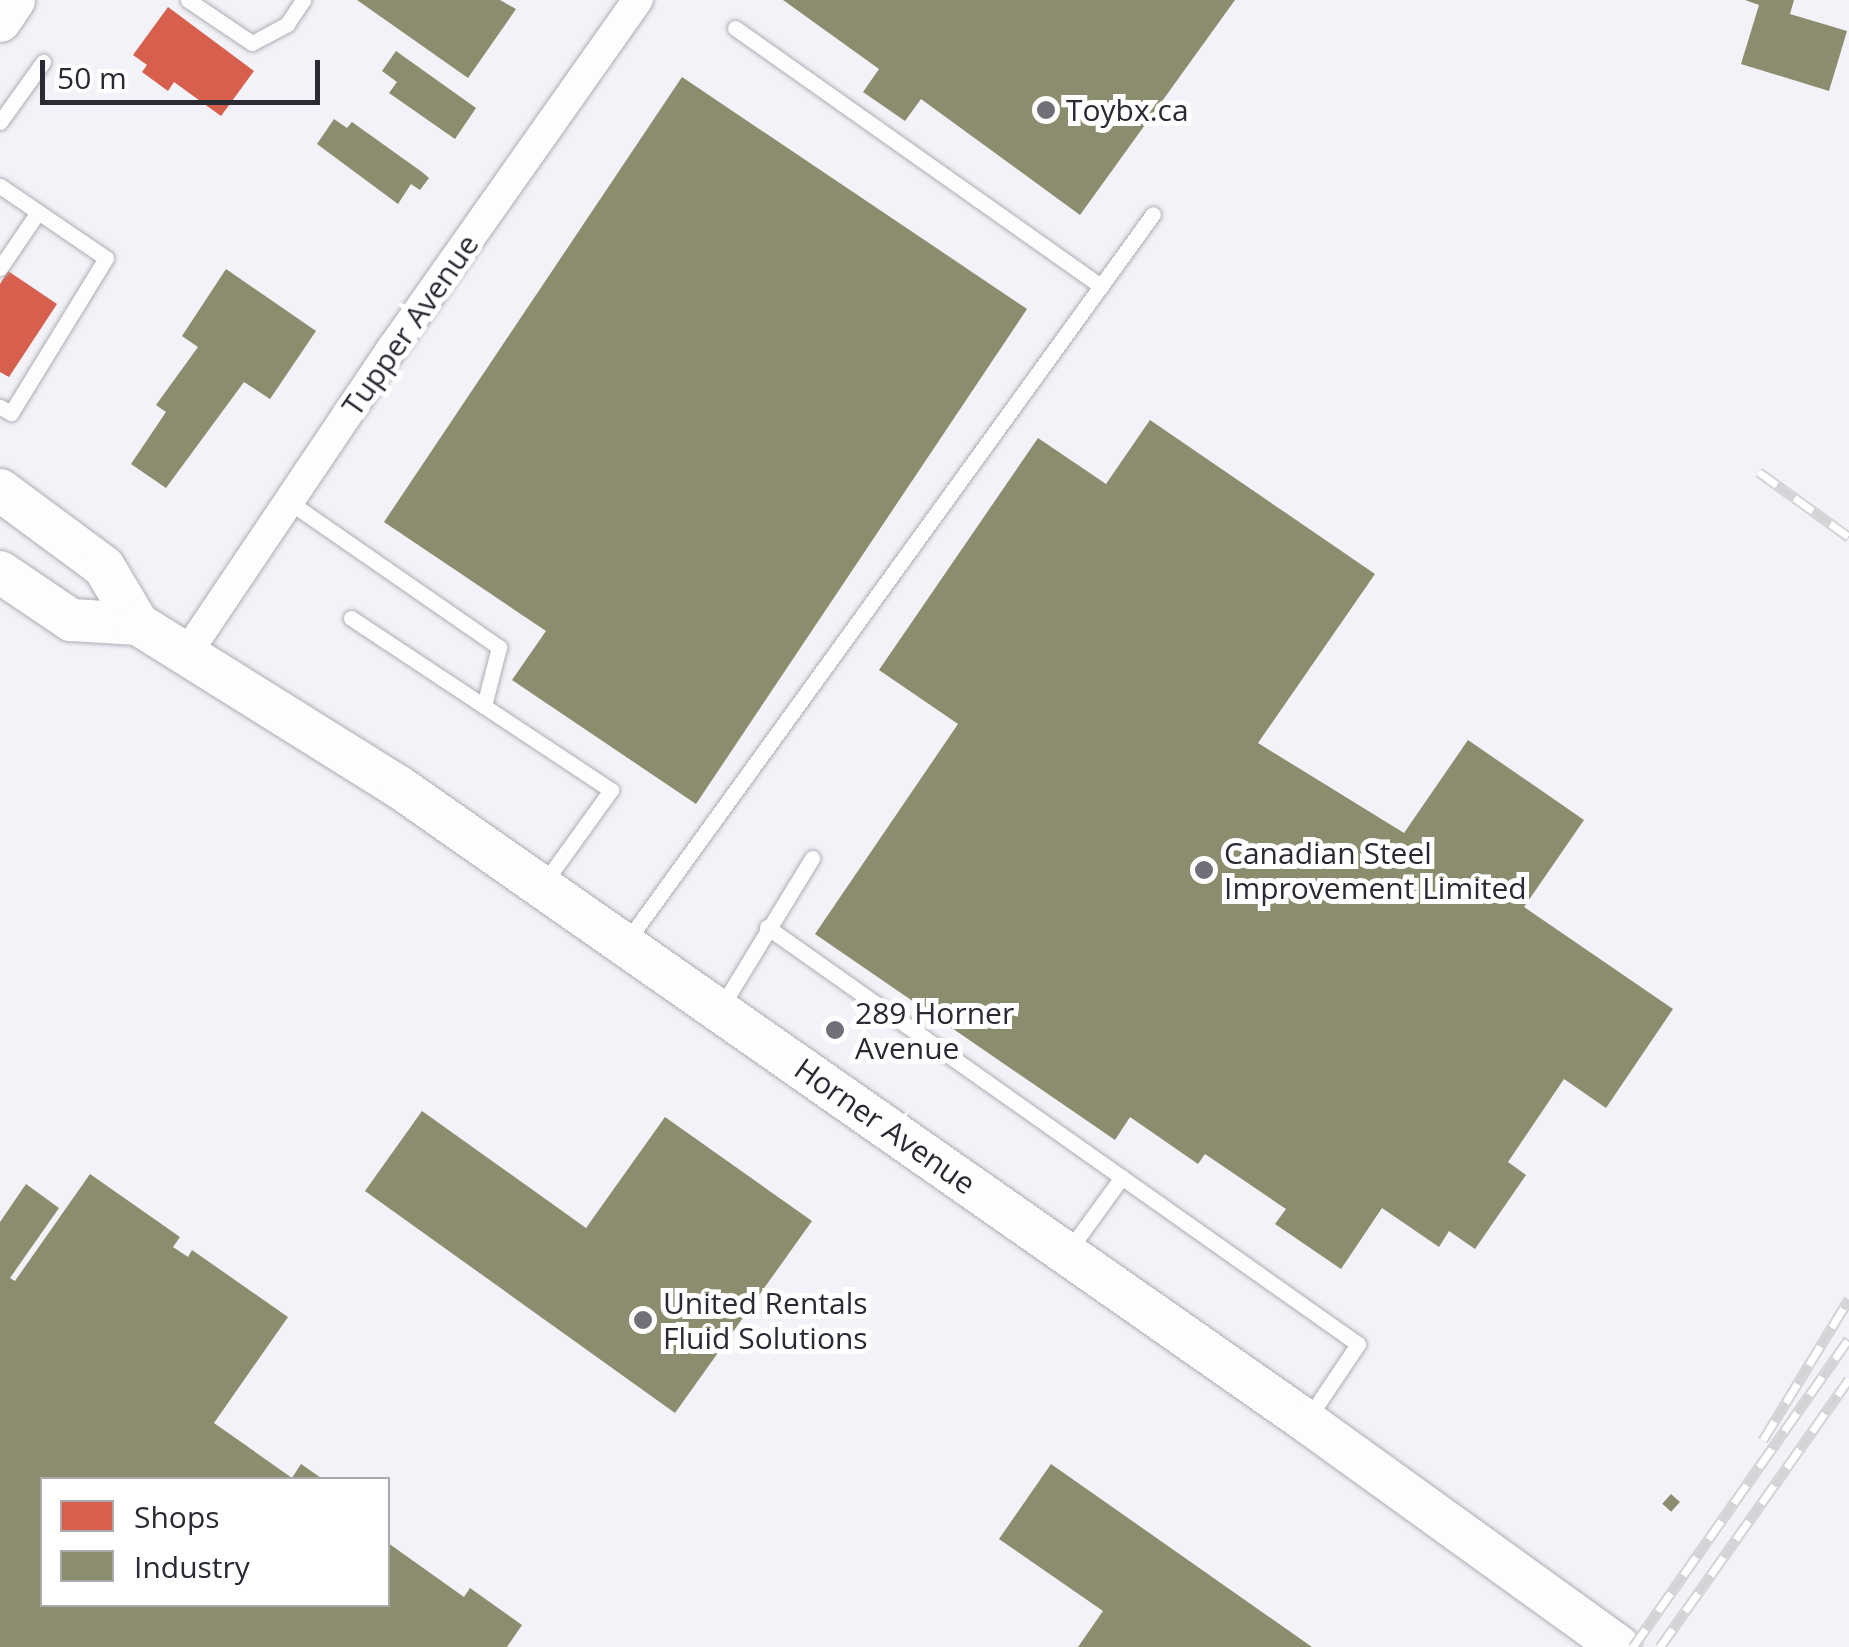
<!DOCTYPE html>
<style>
body{margin:0}
#map{position:relative;width:1849px;height:1647px;overflow:hidden;background:#f2f2f8;font-family:"Open Sans",sans-serif}
div>[style]{position:absolute}
[style*='--x']{left:calc(var(--x)*1px);top:calc(var(--y)*1px);width:calc(var(--w)*1px);rotate:calc(var(--a)*1deg)}
.shops>*{inset:0;background:#d6604d}
.industry>*{inset:0;background:#8c8c6e;transform-origin:0 0}
.roads{filter:drop-shadow(0 0 2px #adadb4) drop-shadow(0 0 2px #adadb4)}
.service>*{height:15px;margin:-7.5px;padding:0 7.5px;transform-origin:7.5px;border-radius:7.5px;background:#fdfdfe}
.minor>*{height:30px;margin:-15px;padding:0 15px;transform-origin:15px;border-radius:15px;background:#fdfdfe}
.secondary>*{height:42px;margin:-21px;padding:0 21px;transform-origin:21px;border-radius:21px;background:#fdfdfe}
.rail>*{height:11px;margin-top:-5.5px;transform-origin:0;background:repeating-linear-gradient(90deg,#fff 0 22px,#d4d4d6 0 44px);box-sizing:border-box;border-block:2px solid #d4d4d6}
.dots>*{width:28px;height:28px;translate:-50% -50%;box-sizing:border-box;border:5px solid #fff;border-radius:50%}
span{translate:-50% -50%;white-space:nowrap;text-align:center;line-height:1.15;-webkit-text-stroke:10px #fff;paint-order:stroke}
.poi-label{font-size:30px;color:#2a2a35}
.left{translate:0 -50%;text-align:left}
.street-label{font-size:30px;color:#2a2a35}
.legend{position:absolute;left:40px;top:1477px;width:350px;height:130px;box-sizing:border-box;background:#fff;border:2px solid #aaaaae;margin:0;padding:12px 18px;list-style:none;font-size:30px;color:#2a2a35}
.legend li{display:flex;align-items:center;gap:20px;height:50px}
.legend b{width:50px;border:2px solid #aaaaae}
.scale{position:absolute;left:40px;top:60px;width:280px;height:45px;box-sizing:border-box;border:5px solid #2a2a35;border-top:0;padding-left:12px;font-size:30px;line-height:35px;white-space:nowrap;color:#2a2a35;-webkit-text-stroke:8px #fff;paint-order:stroke}
</style>
<div id="map">
<div class="shops">
<div style="clip-path:polygon(168px 7px,254px 71px,221px 116px,174px 82px,168px 91px,142px 72px,147px 65px,133px 55px)"></div>
<div style="clip-path:polygon(8px 271px,57px 304px,9px 377px,0 372px,0 284px)"></div>
</div>
<div class="industry">
<div style="clip-path:polygon(357px 0,500px 0,516px 9px,468px 78px)"></div>
<div style="clip-path:polygon(783px 0,1235px 0,1080px 215px,921px 99px,905px 121px,863px 92px,879px 69px)"></div>
<div style="clip-path:polygon(1745px 0,1794px 0,1790px 14px,1847px 31px,1829px 91px,1741px 64px,1759px 5px)"></div>
<div style="clip-path:polygon(396px 51px,476px 108px,455px 139px,389px 93px,397px 82px,382px 71px)"></div>
<div style="clip-path:polygon(682px 77px,1027px 309px,696px 804px,512px 680px,546px 631px,384px 522px)"></div>
<div style="clip-path:polygon(334px 119px,347px 128px,352px 122px,422px 172px,429px 178px,420px 190px,411px 184px,398px 204px,317px 144px)"></div>
<div style="clip-path:polygon(226px 269px,316px 331px,270px 399px,244px 382px,166px 488px,131px 464px,166px 412px,156px 405px,198px 347px,182px 336px)"></div>
<div style="clip-path:polygon(1150px 420px,1375px 574px,1258px 743px,1404px 833px,1468px 740px,1584px 820px,1524px 907px,1673px 1009px,1606px 1108px,1564px 1079px,1508px 1162px,1526px 1175px,1475px 1249px,1449px 1231px,1439px 1247px,1382px 1208px,1341px 1269px,1275px 1224px,1286px 1209px,1205px 1154px,1198px 1164px,1130px 1117px,1115px 1140px,815px 934px,958px 724px,879px 670px,1038px 438px,1106px 484px)"></div>
<div style="clip-path:polygon(422px 1111px,586px 1228px,665px 1117px,812px 1221px,675px 1413px,365px 1191px)"></div>
<div style="clip-path:polygon(90px 1174px,180px 1237px,173px 1247px,188px 1257px,192px 1250px,288px 1317px,214px 1423px,292px 1478px,301px 1464px,324px 1480px,42px 1480px,42px 1604px,388px 1604px,388px 1543px,464px 1597px,470px 1588px,522px 1625px,507px 1647px,0 1647px,0 1222px,26px 1184px,59px 1208px,10px 1278px,15px 1281px)"></div>
<div style="clip-path:polygon(1051px 1464px,1312px 1647px,1078px 1647px,1103px 1611px,999px 1539px)"></div>
<div style="left:1671px;top:1494px;width:12px;height:13px;rotate:42deg"></div>
</div>
<div class="roads">
<div class="service">
<div style="--x:188;--y:0;--w:77;--a:33.9"></div>
<div style="--x:252;--y:43;--w:40;--a:-28"></div>
<div style="--x:287;--y:24;--w:29;--a:-56"></div>
<div style="--x:735;--y:28;--w:448;--a:35.2"></div>
<div style="--x:0;--y:122;--w:74;--a:-54.4"></div>
<div style="--x:0;--y:186;--w:128;--a:34.2"></div>
<div style="--x:106;--y:258;--w:182;--a:121.5"></div>
<div style="--x:11;--y:413;--w:13;--a:-151"></div>
<div style="--x:0;--y:268;--w:68;--a:-55.8"></div>
<div style="--x:288;--y:501;--w:257;--a:34.7"></div>
<div style="--x:499;--y:647;--w:61;--a:104.3"></div>
<div style="--x:351;--y:618;--w:312;--a:33.5"></div>
<div style="--x:611;--y:790;--w:115;--a:125.8"></div>
<div style="--x:767;--y:927;--w:723;--a:35.21"></div>
<div style="--x:1358;--y:1344;--w:92;--a:123.9"></div>
<div style="--x:627;--y:941;--w:897;--a:-54.11"></div>
<div style="--x:720;--y:1009;--w:177;--a:-58.6"></div>
<div style="--x:1069;--y:1250;--w:90;--a:-54"></div>
</div>
<div class="minor">
<div style="--x:187;--y:653;--w:369;--a:-56.1"></div>
<div style="--x:393;--y:347;--w:425;--a:-54.8"></div>
</div>
<div class="secondary">
<div style="--x:0;--y:21;--w:25;--a:-56"></div>
<div style="--x:0;--y:490;--w:129;--a:36.5"></div>
<div style="--x:104;--y:567;--w:66;--a:59.2"></div>
<div style="--x:0;--y:572;--w:86;--a:34.1"></div>
<div style="--x:71;--y:620;--w:67;--a:3.4"></div>
<div style="--x:138;--y:624;--w:308;--a:32"></div>
<div style="--x:399;--y:787;--w:1107;--a:34.95"></div>
<div style="--x:1306;--y:1421;--w:386;--a:35.8"></div>
</div>
</div>
<div class="rail">
<div style="--x:1759;--y:472;--w:111;--a:35.8"></div>
<div style="--x:1763;--y:1440;--w:165;--a:-58.6"></div>
<div style="--x:1633;--y:1647;--w:376;--a:-55"></div>
<div style="--x:1660;--y:1647;--w:328;--a:-54.8"></div>
</div>
<div class="dots">
<div style="left:1046px;top:110px;background:#707079"></div>
<div style="left:1204px;top:870px;background:#707079"></div>
<div style="left:835px;top:1030px;background:#707079"></div>
<div style="left:643px;top:1320px;background:#707079"></div>
</div>
<div class="poi-label">
<span class="left" style="left:1066px;top:110px">Toybx.ca</span>
<span class="left" style="left:1224px;top:870px">Canadian Steel<br>Improvement Limited</span>
<span class="left" style="left:855px;top:1030px">289 Horner<br>Avenue</span>
<span class="left" style="left:663px;top:1320px">United Rentals<br>Fluid Solutions</span>
</div>
<div class="street-label">
<span style="left:410px;top:325px;rotate:-55deg">Tupper Avenue</span>
<span style="left:885px;top:1126px;rotate:35deg">Horner Avenue</span>
</div>
<ul class="legend">
<li><b style="height:28px;background:#d6604d"></b>Shops</li>
<li><b style="height:28px;background:#8c8c6e"></b>Industry</li>
</ul>
<div class="scale">50 m</div>
</div>
